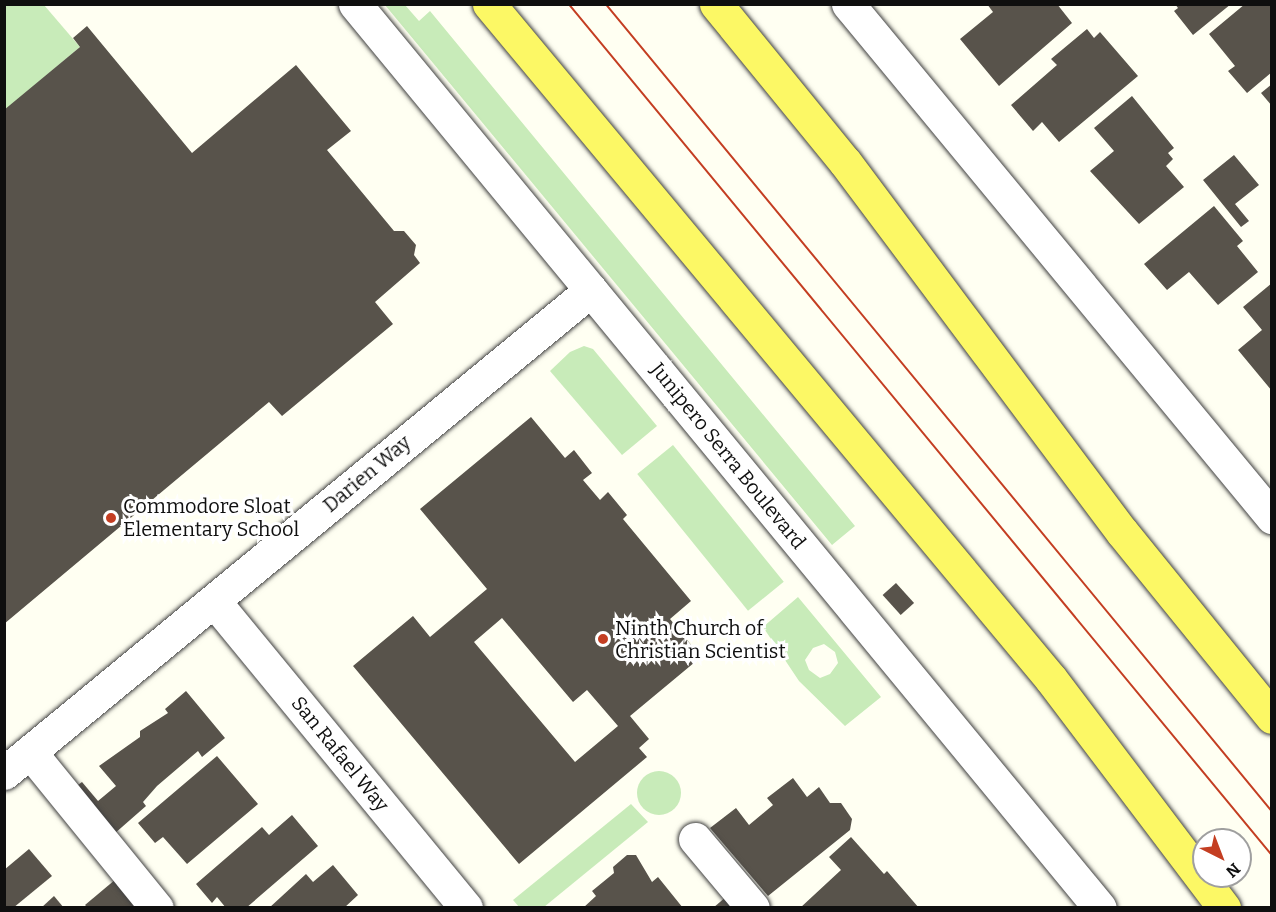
<!DOCTYPE html>
<style>
body{margin:0}
#map{position:relative;width:1276px;height:912px;overflow:hidden;background:#fffff2;font-family:Bitter,serif}
div>[style]{position:absolute}
[style*='--x']{left:calc(var(--x)*1px);top:calc(var(--y)*1px);width:calc(var(--w)*1px);rotate:calc(var(--a)*1deg)}
.green>*{inset:0;background:#c8ebb9;transform-origin:0 0}
.round{border-radius:50%}
.building>*{inset:0;background:#58534b;transform-origin:0 0}
.roads{filter:drop-shadow(0 0 2px #424242) drop-shadow(0 0 2px #424242)}
.minor>*{height:33px;margin:-16.5px;padding:0 16.5px;transform-origin:16.5px;border-radius:16.5px;background:#fff}
.major>*{height:33px;margin:-16.5px;padding:0 16.5px;transform-origin:16.5px;border-radius:16.5px;background:#fcf865}
.tram>*{height:1.5px;margin:-0.75px;padding:0 0.75px;transform-origin:0.75px;border-radius:0.75px;background:#c43e22}
.dots>*{width:16px;height:16px;translate:-50% -50%;box-sizing:border-box;border:3px solid #fff;border-radius:50%}
span{translate:-50% -50%;white-space:nowrap;text-align:center;line-height:1.15;-webkit-text-stroke:6px #fff;paint-order:stroke}
.street-label{font-size:20px;color:#0f0f0f}
.poi-label{font-size:20px;color:#0f0f0f}
.left{translate:0 -50%;text-align:left}
.frame{position:absolute;inset:0;border:6px solid #0f0f0f;pointer-events:none}
.north{position:absolute;left:1192px;top:828px;width:60px;height:60px;box-sizing:border-box;background:#fff;border:2px solid #9f9f9f;border-radius:50%;rotate:138deg;font-size:16px;font-weight:700;line-height:24px;text-align:center;color:#0f0f0f}
.north::after{content:'';display:block;margin:auto;width:21px;height:27px;background:#c43e22;clip-path:polygon(50% 0,100% 100%,50% 72%,0 100%)}
</style>
<div id="map">
<div class="green">
<div style="clip-path:polygon(5px 5px,44px 5px,80px 47px,5px 110px)"></div>
<div style="clip-path:polygon(385px 5px,405px 5px,419px 21px,430px 11px,855px 526px,832px 545px)"></div>
<div style="clip-path:polygon(584px 346px,593px 349px,657px 426px,622px 455px,550px 371px,570px 352px)"></div>
<div style="left:673px;top:445px;width:176px;height:46px;rotate:51deg"></div>
<div style="clip-path:polygon(evenodd,798px 597px,881px 697px,845px 726px,799px 681px,763px 627px,798px 597px,824px 644px,835px 652px,838px 663px,830px 674px,820px 678px,809px 670px,805px 660px,813px 648px,824px 644px)"></div>
<div class="round" style="left:637px;top:771px;width:44px;height:44px"></div>
<div style="clip-path:polygon(631px 804px,648px 822px,544px 907px,519px 907px,513px 900px)"></div>
</div>
<div class="building">
<div style="clip-path:polygon(987px 4px,1057px 4px,1072px 23px,999px 86px,960px 39px,993px 12px)"></div>
<div style="clip-path:polygon(1175px 4px,1231px 4px,1193px 35px,1174px 11px,1178px 8px)"></div>
<div style="clip-path:polygon(1245px 4px,1272px 4px,1272px 72px,1247px 93px,1228px 71px,1235px 66px,1209px 34px)"></div>
<div style="clip-path:polygon(87px 26px,192px 153px,296px 65px,351px 131px,327px 150px,394px 231px,404px 231px,416px 245px,414px 255px,420px 263px,375px 302px,393px 324px,282px 416px,269px 402px,4px 624px,4px 110px,80px 47px,73px 38px)"></div>
<div style="clip-path:polygon(1087px 29px,1094px 38px,1100px 32px,1138px 76px,1059px 142px,1042px 122px,1033px 131px,1011px 105px,1057px 65px,1051px 59px)"></div>
<div style="clip-path:polygon(1272px 84px,1272px 106px,1261px 93px)"></div>
<div style="clip-path:polygon(1132px 96px,1174px 148px,1168px 153px,1173px 159px,1166px 166px,1184px 187px,1139px 224px,1090px 171px,1114px 151px,1094px 128px)"></div>
<div style="clip-path:polygon(1234px 155px,1259px 185px,1235px 204px,1249px 221px,1241px 227px,1203px 180px)"></div>
<div style="clip-path:polygon(1214px 206px,1243px 241px,1237px 246px,1258px 272px,1218px 305px,1189px 272px,1167px 290px,1144px 264px)"></div>
<div style="clip-path:polygon(1272px 283px,1272px 391px,1238px 350px,1262px 330px,1243px 307px)"></div>
<div style="clip-path:polygon(evenodd,531px 417px,565px 458px,574px 450px,592px 473px,583px 480px,600px 500px,608px 492px,627px 515px,623px 519px,691px 601px,670px 619px,701px 657px,630px 716px,649px 739px,639px 748px,647px 757px,519px 864px,353px 666px,413px 616px,430px 637px,487px 589px,420px 509px,531px 417px,502px 618px,573px 702px,587px 690px,618px 726px,575px 762px,474px 642px,502px 618px)"></div>
<div style="left:896px;top:583px;width:27px;height:18px;rotate:48deg"></div>
<div style="clip-path:polygon(186px 691px,225px 738px,202px 757px,198px 751px,157px 786px,143px 802px,146px 806px,106px 841px,66px 794px,82px 782px,98px 801px,116px 786px,99px 766px,140px 737px,140px 731px,168px 713px,165px 709px)"></div>
<div style="clip-path:polygon(217px 756px,258px 804px,187px 864px,163px 837px,155px 843px,138px 823px)"></div>
<div style="clip-path:polygon(793px 778px,807px 797px,819px 787px,830px 803px,841px 803px,852px 819px,850px 830px,768px 896px,710px 828px,736px 808px,749px 825px,773px 805px,767px 798px)"></div>
<div style="clip-path:polygon(292px 815px,318px 846px,246px 908px,226px 908px,217px 897px,212px 903px,196px 884px,262px 827px,269px 835px)"></div>
<div style="clip-path:polygon(851px 837px,884px 874px,887px 871px,919px 908px,800px 908px,841px 870px,829px 857px)"></div>
<div style="clip-path:polygon(29px 849px,52px 876px,13px 908px,4px 908px,4px 870px)"></div>
<div style="clip-path:polygon(627px 855px,636px 855px,652px 882px,658px 877px,683px 908px,583px 908px,596px 896px,592px 891px,614px 873px,613px 867px)"></div>
<div style="clip-path:polygon(333px 865px,358px 895px,344px 908px,269px 908px,306px 874px,313px 882px)"></div>
<div style="clip-path:polygon(116px 879px,140px 908px,88px 908px,85px 905px)"></div>
<div style="clip-path:polygon(734px 890px,748px 908px,713px 908px)"></div>
<div style="clip-path:polygon(54px 896px,64px 908px,41px 908px)"></div>
</div>
<div class="roads">
<div class="minor">
<div style="--x:355;--y:4;--w:1171;--a:50.51"></div>
<div style="--x:848;--y:4;--w:666;--a:50.43"></div>
<div style="--x:214;--y:601;--w:397;--a:50.6"></div>
<div style="--x:30;--y:752;--w:201;--a:50.9"></div>
<div style="--x:4;--y:773;--w:760;--a:-39.45"></div>
<div style="--x:695;--y:839;--w:90;--a:50"></div>
</div>
<div class="major">
<div style="--x:489;--y:4;--w:878;--a:50.22"></div>
<div style="--x:1051;--y:679;--w:287;--a:52.9"></div>
<div style="--x:716;--y:4;--w:204;--a:50.8"></div>
<div style="--x:845;--y:162;--w:462;--a:53.2"></div>
<div style="--x:1122;--y:532;--w:238;--a:51"></div>
</div>
</div>
<div class="tram">
<div style="--x:569;--y:4;--w:1104;--a:50.44"></div>
<div style="--x:606;--y:4;--w:1046;--a:50.47"></div>
</div>
<div class="dots">
<div style="left:111px;top:518px;background:#c43e22"></div>
<div style="left:603px;top:639px;background:#c43e22"></div>
</div>
<div class="street-label">
<span style="left:728px;top:456px;rotate:51deg">Junipero Serra Boulevard</span>
<span style="left:367px;top:474px;rotate:-40deg">Darien Way</span>
<span style="left:340px;top:754px;rotate:51deg">San Rafael Way</span>
</div>
<div class="poi-label">
<span class="left" style="left:123px;top:518px">Commodore Sloat<br>Elementary School</span>
<span class="left" style="left:615px;top:640px">Ninth Church of<br>Christian Scientist</span>
</div>
<div class="frame"></div>
<div class="north">N</div>
</div>
